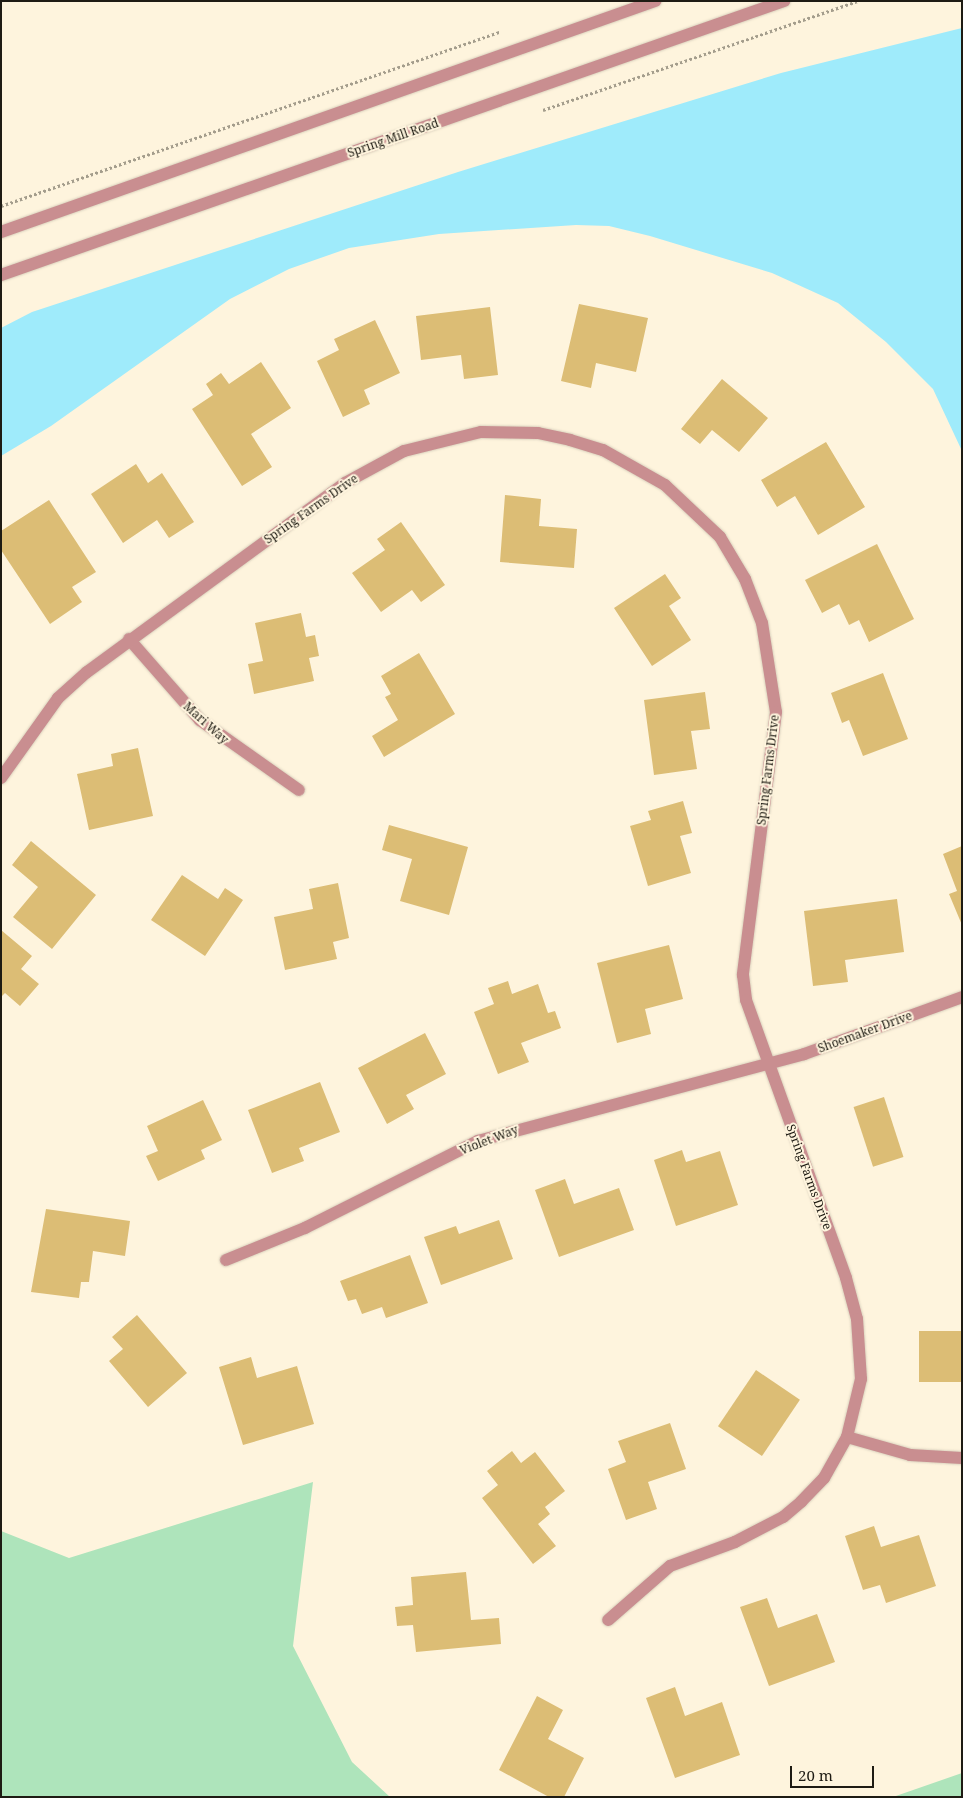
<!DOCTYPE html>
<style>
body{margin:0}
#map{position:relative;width:963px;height:1798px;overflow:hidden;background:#fef4dd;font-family:"Noto Serif",serif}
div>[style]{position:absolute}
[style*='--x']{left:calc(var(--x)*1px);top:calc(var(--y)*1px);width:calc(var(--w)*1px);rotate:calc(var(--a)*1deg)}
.green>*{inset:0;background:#aee4bb}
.water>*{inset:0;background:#9febfb}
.building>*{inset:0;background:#dcbd75;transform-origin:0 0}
.path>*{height:3px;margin-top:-1.5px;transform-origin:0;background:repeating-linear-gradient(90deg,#a49d8c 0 2.5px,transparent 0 5px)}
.roads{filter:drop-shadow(0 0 1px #dad1bd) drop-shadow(0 0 1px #dad1bd)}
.minor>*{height:12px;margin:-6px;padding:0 6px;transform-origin:6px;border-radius:6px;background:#c98e90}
span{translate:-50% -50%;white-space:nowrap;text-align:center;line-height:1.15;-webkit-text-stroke:4px #fef4dd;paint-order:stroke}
.street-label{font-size:12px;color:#1e1b13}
.frame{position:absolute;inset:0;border:2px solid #1e1b13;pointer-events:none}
.scale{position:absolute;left:790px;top:1766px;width:84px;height:22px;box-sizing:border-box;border:2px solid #1e1b13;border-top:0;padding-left:6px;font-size:15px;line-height:18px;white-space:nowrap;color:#1e1b13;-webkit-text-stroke:4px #fef4dd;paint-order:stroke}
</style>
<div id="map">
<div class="green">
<div style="clip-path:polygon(313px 1482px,293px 1646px,352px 1762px,390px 1797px,1px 1797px,1px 1531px,69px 1558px)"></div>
<div style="clip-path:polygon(962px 1773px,962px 1797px,893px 1797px)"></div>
</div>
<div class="water">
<div style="clip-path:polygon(962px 28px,962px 451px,933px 389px,886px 342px,838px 303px,772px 273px,650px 236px,609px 226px,576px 225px,439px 234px,349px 248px,289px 269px,230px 299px,51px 426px,1px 456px,1px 328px,32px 312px,458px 172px,781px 73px)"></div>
</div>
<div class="building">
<div style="clip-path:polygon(579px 304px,648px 318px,636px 372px,596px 363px,591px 388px,561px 381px)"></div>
<div style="clip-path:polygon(490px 307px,498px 375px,464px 379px,461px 355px,421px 360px,416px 316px)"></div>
<div style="clip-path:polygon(375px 320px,400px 373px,364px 390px,370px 404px,343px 417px,317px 361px,339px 350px,334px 339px)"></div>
<div style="clip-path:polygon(261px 362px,291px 408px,251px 434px,272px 467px,242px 486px,192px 409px,213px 395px,206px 384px,221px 373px,229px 384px)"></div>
<div style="clip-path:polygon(722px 379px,768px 418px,739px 452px,712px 430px,700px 444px,681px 429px)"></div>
<div style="clip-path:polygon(826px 442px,865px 507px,818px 535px,795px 496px,777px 507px,761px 480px)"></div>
<div style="clip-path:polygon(136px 464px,148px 483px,162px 473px,194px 522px,169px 538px,157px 520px,123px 543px,91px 494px)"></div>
<div style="clip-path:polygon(505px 495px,541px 499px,539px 526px,577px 529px,574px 568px,500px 562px)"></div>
<div style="clip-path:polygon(49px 500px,96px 572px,72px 587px,82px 602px,50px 624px,1px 550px,1px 531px)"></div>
<div style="clip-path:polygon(401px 522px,445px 585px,421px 602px,412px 590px,381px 612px,352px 573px,385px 550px,377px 539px)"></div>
<div style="clip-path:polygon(877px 544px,914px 619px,869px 642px,859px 620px,849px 625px,839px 604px,822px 613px,805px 580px)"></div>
<div style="clip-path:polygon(665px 574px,681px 598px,669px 606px,691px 640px,652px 666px,614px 608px)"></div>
<div style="clip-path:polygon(301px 613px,306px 637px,315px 635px,319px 656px,309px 658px,314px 681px,254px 694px,248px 664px,263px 661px,255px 623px)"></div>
<div style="clip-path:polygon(419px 653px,455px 714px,384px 757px,372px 736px,398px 720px,385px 697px,391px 694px,381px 676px)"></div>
<div style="clip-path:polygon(883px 673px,908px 739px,863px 756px,849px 720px,842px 723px,831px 693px)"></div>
<div style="clip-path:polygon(705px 692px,710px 729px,691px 731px,697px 769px,654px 775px,644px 700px)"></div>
<div style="clip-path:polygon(138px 748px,153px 816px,89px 830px,77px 774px,113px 766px,111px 754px)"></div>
<div style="clip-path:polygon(683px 801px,692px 833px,680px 836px,691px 873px,648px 886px,630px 826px,651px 820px,648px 811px)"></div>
<div style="clip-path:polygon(389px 825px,468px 847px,449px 915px,400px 901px,412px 859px,382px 850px)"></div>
<div style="clip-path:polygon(31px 841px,96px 895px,52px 949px,13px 917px,38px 887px,12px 865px)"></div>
<div style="clip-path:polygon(962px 846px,962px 925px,949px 894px,957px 891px,943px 854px)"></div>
<div style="clip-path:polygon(182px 875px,218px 899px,225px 888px,243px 900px,205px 956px,151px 920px)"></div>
<div style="clip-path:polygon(338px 883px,349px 938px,333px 942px,337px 959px,285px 970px,274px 917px,313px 909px,309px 889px)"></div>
<div style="clip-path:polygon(897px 899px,904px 952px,845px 960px,848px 982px,813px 986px,804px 911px)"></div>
<div style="clip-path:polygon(1px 930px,32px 956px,21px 969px,39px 984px,20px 1006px,5px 993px,1px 997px)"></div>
<div style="clip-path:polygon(669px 945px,683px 999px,645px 1009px,651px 1034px,617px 1043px,597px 963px)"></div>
<div style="clip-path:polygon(508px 981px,512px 994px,538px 984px,548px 1013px,555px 1011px,561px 1028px,521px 1043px,529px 1062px,498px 1074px,474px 1012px,494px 1004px,488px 988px)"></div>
<div style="clip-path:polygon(425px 1033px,446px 1074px,406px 1095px,414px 1109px,387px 1124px,358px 1068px)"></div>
<div style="clip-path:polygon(320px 1082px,340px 1132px,299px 1148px,304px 1161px,272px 1173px,248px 1110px)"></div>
<div style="left:884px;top:1097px;width:63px;height:32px;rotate:72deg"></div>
<div style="clip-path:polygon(203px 1100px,222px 1140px,201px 1150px,205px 1159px,158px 1181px,146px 1156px,158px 1151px,147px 1126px)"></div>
<div style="clip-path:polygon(682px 1150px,686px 1162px,720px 1151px,738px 1205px,676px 1226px,654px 1160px)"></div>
<div style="clip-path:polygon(565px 1179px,574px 1204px,619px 1188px,634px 1230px,559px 1257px,535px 1190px)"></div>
<div style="clip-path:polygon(46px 1209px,130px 1221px,125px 1256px,93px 1251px,89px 1282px,81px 1282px,79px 1298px,31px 1292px)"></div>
<div style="clip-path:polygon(499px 1220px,513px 1259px,441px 1285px,424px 1237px,456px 1226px,459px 1234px)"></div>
<div style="clip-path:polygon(410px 1255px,428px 1303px,386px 1318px,382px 1307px,362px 1314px,356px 1299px,348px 1301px,340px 1281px)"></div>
<div style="clip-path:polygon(137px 1315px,187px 1373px,148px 1407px,109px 1361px,123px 1349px,112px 1337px)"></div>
<div style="left:962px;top:1331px;width:51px;height:43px;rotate:90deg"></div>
<div style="clip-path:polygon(251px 1357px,257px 1378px,297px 1366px,314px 1424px,243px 1445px,219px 1367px)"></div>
<div style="left:756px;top:1370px;width:53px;height:68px;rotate:34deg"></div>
<div style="clip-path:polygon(670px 1423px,686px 1469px,648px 1482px,657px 1509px,626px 1520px,608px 1469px,626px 1462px,618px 1441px)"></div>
<div style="clip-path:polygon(512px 1451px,521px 1463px,535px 1452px,565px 1491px,545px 1507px,550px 1514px,538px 1524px,556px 1546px,533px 1564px,482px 1498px,498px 1485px,487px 1471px)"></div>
<div style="clip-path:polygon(874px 1526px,881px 1547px,919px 1535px,936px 1586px,886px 1603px,880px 1585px,863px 1590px,845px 1536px)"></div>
<div style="clip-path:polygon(466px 1572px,471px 1620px,499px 1618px,501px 1644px,416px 1652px,413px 1625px,397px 1626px,395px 1607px,413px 1605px,411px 1577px)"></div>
<div style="clip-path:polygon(767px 1598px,778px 1628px,817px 1614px,835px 1662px,769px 1686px,740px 1607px)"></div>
<div style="clip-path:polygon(675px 1687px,685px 1716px,722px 1702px,740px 1755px,675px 1778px,646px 1698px)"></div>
<div style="clip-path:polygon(537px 1696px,563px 1710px,548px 1739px,584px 1758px,564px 1797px,549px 1797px,499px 1770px)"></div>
</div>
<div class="path">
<div style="--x:543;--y:110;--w:333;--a:-19.1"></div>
<div style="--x:1;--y:206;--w:528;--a:-19.26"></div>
</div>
<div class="roads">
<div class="minor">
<div style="--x:1;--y:232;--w:694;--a:-19.45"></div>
<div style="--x:1;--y:275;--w:830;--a:-19.29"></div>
<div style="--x:129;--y:639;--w:108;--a:48.8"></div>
<div style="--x:200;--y:720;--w:121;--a:35.3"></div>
<div style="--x:1;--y:778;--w:98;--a:-54.5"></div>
<div style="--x:58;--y:698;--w:39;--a:-42"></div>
<div style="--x:87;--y:672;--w:320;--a:-36.2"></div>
<div style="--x:345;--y:483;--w:67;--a:-28.5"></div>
<div style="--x:404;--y:451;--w:79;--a:-13.9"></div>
<div style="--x:481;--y:432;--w:57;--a:1"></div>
<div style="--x:538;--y:433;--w:33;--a:12"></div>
<div style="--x:570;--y:440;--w:34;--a:17"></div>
<div style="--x:603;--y:450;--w:71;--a:29.4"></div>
<div style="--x:665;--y:485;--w:76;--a:43.4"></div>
<div style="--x:720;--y:537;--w:49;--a:59.2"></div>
<div style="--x:745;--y:579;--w:47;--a:68.9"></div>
<div style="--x:762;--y:623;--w:90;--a:81.1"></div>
<div style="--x:776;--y:712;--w:265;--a:97.2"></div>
<div style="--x:743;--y:975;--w:25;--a:83"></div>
<div style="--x:746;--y:1000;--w:295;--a:70.2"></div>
<div style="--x:846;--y:1278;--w:42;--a:75"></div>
<div style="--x:857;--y:1319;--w:60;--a:86.2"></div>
<div style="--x:861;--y:1379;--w:60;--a:103.6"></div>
<div style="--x:847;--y:1437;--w:47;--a:119.3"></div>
<div style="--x:824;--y:1478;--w:33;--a:134"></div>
<div style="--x:801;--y:1502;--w:23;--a:140"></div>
<div style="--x:783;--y:1517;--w:54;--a:152.5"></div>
<div style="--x:735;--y:1542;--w:69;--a:159.7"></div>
<div style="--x:670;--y:1566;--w:82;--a:138.9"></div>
<div style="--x:226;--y:1260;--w:85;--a:-22.1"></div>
<div style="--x:305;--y:1228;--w:194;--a:-26.7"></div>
<div style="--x:478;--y:1141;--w:337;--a:-14.9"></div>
<div style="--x:804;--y:1054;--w:168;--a:-19.8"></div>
<div style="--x:847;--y:1437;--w:66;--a:15.9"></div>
<div style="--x:910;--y:1455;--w:52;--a:3.3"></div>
</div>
</div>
<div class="street-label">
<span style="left:393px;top:138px;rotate:-19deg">Spring Mill Road</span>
<span style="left:311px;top:509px;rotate:-35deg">Spring Farms Drive</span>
<span style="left:206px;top:723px;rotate:42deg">Mari Way</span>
<span style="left:768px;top:770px;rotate:-83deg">Spring Farms Drive</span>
<span style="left:865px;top:1032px;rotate:-20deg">Shoemaker Drive</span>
<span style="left:489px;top:1140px;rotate:-21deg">Violet Way</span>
<span style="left:809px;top:1177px;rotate:70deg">Spring Farms Drive</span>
</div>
<div class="frame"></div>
<div class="scale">20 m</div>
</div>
